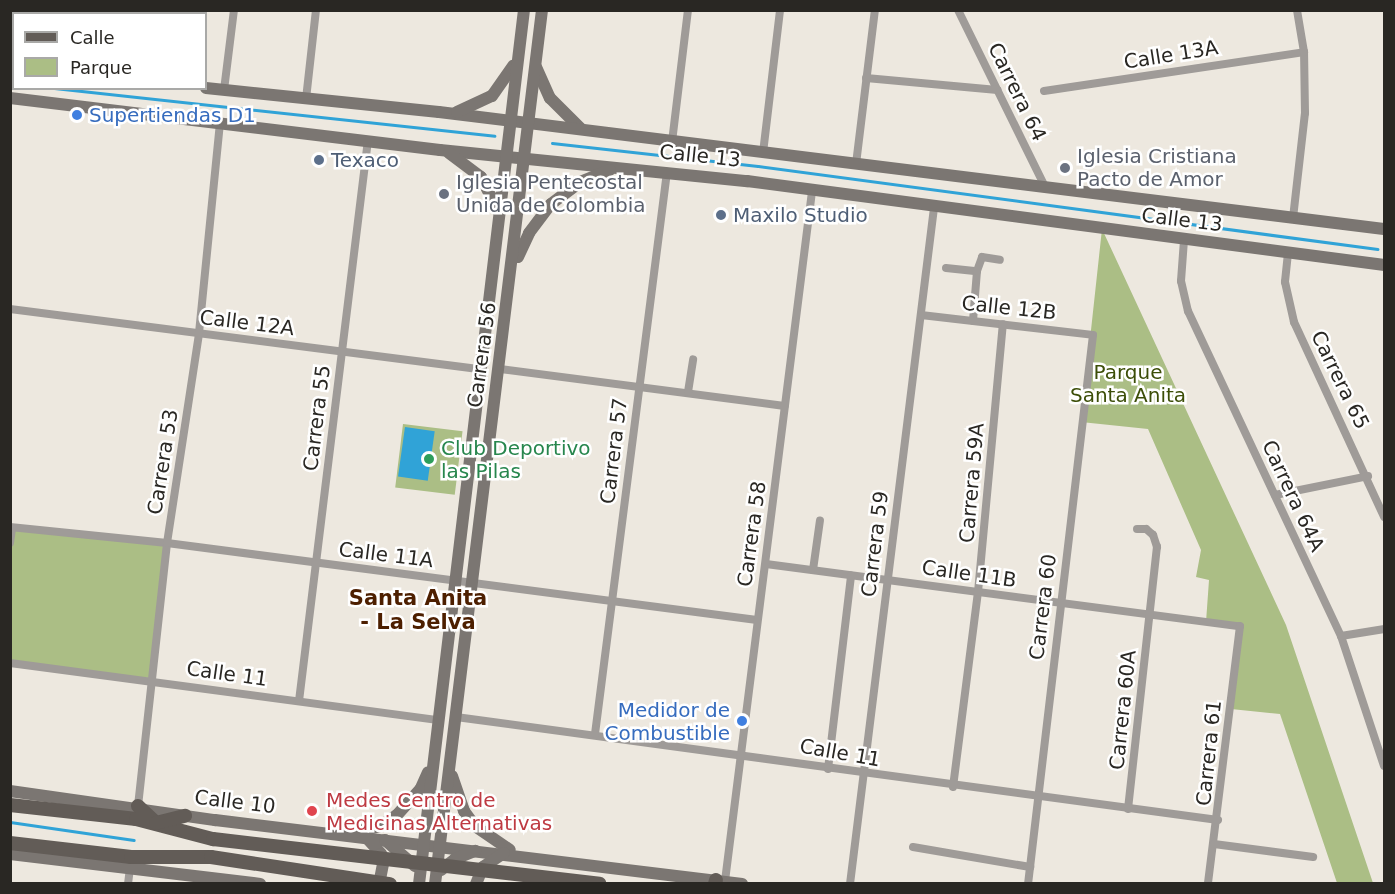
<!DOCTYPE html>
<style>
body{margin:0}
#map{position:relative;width:1395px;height:894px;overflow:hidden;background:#ede8df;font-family:"DejaVu Sans",sans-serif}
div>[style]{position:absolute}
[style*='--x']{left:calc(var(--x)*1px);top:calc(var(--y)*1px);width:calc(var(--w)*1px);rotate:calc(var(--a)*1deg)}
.green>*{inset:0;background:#abbe85;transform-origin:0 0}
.water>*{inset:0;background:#30a3d7;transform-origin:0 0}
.stream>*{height:3px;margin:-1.5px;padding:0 1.5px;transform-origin:1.5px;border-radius:1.5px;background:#30a3d7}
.street>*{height:8px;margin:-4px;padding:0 4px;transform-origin:4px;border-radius:4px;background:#9f9b98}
.secondary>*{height:12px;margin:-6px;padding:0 6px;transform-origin:6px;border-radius:6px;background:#7b7672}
.primary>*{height:14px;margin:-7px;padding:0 7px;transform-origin:7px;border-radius:7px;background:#625c57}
.primary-bridge>*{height:14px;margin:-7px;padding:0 7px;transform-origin:7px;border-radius:7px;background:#625c57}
.dots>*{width:16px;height:16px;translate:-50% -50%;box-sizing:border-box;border:3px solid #fff;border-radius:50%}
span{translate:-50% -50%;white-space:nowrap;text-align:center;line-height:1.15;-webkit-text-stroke:5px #fff;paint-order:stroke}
.street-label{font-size:20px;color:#292723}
.shop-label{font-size:20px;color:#366cbe}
.left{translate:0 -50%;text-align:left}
.right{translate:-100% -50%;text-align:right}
.worship-label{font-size:20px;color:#5b616d}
.service-label{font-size:20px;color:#4e5e75}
.park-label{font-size:20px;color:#3c4e08}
.leisure-label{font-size:20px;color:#27864d}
.health-label{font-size:20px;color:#be3a42}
.neighbourhood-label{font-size:21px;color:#4d1f00;font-weight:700}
.frame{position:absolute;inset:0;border:12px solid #292723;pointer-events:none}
.legend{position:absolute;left:12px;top:12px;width:195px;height:78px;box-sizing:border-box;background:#fff;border:2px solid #a9a9a7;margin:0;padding:8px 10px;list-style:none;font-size:18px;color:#292723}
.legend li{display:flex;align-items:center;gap:12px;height:30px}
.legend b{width:30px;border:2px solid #a9a9a7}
</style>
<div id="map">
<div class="green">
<div style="clip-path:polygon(1102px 229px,1286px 625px,1373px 883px,1337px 883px,1280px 714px,1231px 709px,1240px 626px,1206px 622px,1209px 580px,1196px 577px,1201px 550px,1148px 429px,1081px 422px)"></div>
<div style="left:403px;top:424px;width:60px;height:64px;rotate:7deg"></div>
<div style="left:12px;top:528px;width:156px;height:135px;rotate:6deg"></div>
</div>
<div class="water">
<div style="left:405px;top:427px;width:30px;height:50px;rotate:8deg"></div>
</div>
<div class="stream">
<div style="--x:10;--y:84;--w:4;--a:0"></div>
<div style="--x:54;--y:88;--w:443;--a:6.2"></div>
<div style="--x:552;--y:143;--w:207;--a:6.4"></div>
<div style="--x:758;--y:166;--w:625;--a:7.64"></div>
<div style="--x:10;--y:822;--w:125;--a:8.3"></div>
</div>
<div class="street">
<div style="--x:958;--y:10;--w:199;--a:63.8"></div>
<div style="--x:866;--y:78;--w:132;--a:5.2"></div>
<div style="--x:224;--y:90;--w:81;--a:-82.9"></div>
<div style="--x:1044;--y:91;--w:263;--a:-8.5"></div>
<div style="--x:306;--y:99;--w:90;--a:-83.6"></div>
<div style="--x:672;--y:142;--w:133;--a:-83.1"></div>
<div style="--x:763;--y:153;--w:144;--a:-83.2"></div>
<div style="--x:856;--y:164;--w:155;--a:-83"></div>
<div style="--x:1293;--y:218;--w:106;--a:-83.5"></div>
<div style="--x:1305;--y:113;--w:61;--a:-90.9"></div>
<div style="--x:1304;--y:52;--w:43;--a:-99.5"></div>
<div style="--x:1184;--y:240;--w:41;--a:94.2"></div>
<div style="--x:1181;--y:281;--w:31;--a:77"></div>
<div style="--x:1188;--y:311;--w:359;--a:64.8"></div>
<div style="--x:1341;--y:636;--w:137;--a:71.7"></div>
<div style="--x:1288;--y:253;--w:29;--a:96"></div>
<div style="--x:1285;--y:282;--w:41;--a:77.3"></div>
<div style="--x:1294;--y:322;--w:215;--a:65.2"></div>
<div style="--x:946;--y:268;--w:31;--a:6"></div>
<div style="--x:977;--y:271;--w:50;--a:94.6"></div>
<div style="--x:977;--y:271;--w:15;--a:-70"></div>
<div style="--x:982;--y:257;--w:18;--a:9"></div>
<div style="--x:10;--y:309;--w:474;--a:7.3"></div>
<div style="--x:921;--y:315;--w:173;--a:6.6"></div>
<div style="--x:1093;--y:335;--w:553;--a:96.75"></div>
<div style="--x:500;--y:369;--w:287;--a:7.4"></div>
<div style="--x:688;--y:392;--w:33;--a:-81"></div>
<div style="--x:1275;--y:495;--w:95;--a:-11.5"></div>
<div style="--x:10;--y:527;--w:158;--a:5.8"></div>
<div style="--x:167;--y:543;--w:595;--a:7.44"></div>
<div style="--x:10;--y:543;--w:15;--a:-82"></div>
<div style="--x:766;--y:564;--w:478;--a:7.5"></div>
<div style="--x:1240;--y:626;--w:260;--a:97.1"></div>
<div style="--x:813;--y:570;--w:50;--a:-82"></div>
<div style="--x:1341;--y:636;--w:44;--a:-9.2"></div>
<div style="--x:10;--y:663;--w:432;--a:7.6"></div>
<div style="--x:299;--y:701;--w:565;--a:-82.99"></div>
<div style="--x:456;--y:717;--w:769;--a:7.7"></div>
<div style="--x:595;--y:734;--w:567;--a:-82.7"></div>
<div style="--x:828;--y:769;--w:195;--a:-83.2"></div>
<div style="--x:953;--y:787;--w:197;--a:-82.7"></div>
<div style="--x:978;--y:592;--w:269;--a:-84.7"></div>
<div style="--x:138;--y:806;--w:265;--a:-83.7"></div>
<div style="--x:167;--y:543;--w:212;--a:-81.3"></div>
<div style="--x:199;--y:333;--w:211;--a:-84.3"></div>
<div style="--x:1128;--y:809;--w:264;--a:-83.7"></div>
<div style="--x:1157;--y:547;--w:13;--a:-108"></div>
<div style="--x:1153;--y:535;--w:9;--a:-139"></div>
<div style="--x:1146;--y:529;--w:9;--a:180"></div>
<div style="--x:1214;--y:844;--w:100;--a:7.5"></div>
<div style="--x:913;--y:847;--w:119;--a:9.7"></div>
<div style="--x:725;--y:881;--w:695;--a:-82.81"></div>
<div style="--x:128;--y:884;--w:16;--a:-83"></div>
<div style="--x:850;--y:884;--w:681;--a:-82.92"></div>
</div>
<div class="secondary">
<div style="--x:10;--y:65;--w:4;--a:0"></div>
<div style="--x:536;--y:67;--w:34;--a:66"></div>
<div style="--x:550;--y:98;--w:44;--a:45"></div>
<div style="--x:206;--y:88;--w:234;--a:5.9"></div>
<div style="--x:439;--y:112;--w:952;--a:7.06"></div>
<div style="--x:10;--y:98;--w:433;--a:6.9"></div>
<div style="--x:440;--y:150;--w:309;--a:5.8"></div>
<div style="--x:747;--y:181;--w:643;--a:7.51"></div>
<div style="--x:457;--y:112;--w:38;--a:-25"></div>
<div style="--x:492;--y:96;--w:37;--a:-55"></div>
<div style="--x:449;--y:153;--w:40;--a:37"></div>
<div style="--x:481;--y:177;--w:35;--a:63"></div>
<div style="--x:518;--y:257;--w:26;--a:-65"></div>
<div style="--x:529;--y:233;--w:36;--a:-53"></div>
<div style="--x:551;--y:204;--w:36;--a:-37"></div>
<div style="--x:580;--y:182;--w:32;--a:-22"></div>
<div style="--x:452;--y:776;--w:37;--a:71"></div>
<div style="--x:464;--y:811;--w:19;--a:54"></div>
<div style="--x:475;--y:826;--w:42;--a:34.4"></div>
<div style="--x:10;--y:791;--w:207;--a:8.1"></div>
<div style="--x:215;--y:820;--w:531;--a:6.92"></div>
<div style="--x:355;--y:832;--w:27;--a:-13"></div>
<div style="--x:381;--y:826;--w:19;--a:-35"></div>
<div style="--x:397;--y:815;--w:36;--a:-48"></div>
<div style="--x:421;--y:788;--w:17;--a:-66"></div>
<div style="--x:365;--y:836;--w:24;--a:48"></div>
<div style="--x:381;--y:854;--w:10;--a:79"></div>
<div style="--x:383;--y:864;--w:20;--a:101"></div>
<div style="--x:385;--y:840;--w:40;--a:41"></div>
<div style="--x:10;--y:854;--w:252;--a:6.8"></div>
<div style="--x:441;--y:870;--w:18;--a:-38"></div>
<div style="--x:455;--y:859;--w:22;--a:-22"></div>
<div style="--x:419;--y:884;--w:880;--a:-83.15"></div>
<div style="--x:435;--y:884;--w:881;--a:-83.02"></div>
<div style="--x:476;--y:884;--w:18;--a:-68"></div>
<div style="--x:483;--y:867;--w:25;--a:-34"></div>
</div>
<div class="primary">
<div style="--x:10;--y:805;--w:127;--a:6.3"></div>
<div style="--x:136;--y:819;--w:80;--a:14.6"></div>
<div style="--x:138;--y:806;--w:25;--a:43"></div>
<div style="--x:156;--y:823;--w:30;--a:-14"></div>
<div style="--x:10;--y:843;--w:122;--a:6.6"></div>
<div style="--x:131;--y:857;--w:80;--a:0"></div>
<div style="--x:715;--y:884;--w:4;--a:-76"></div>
</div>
<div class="primary-bridge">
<div style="--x:213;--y:839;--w:389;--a:6.6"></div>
<div style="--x:211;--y:857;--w:181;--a:8.6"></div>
</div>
<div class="dots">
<div style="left:77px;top:115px;background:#3f7fe0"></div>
<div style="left:319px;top:160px;background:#5c6f8a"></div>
<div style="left:1065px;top:168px;background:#6b7280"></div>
<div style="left:444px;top:194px;background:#6b7280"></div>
<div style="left:721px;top:215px;background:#5c6f8a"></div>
<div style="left:429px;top:459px;background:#2e9e5b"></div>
<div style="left:742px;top:721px;background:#3f7fe0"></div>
<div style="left:312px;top:811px;background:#e0444e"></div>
</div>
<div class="street-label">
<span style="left:1171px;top:55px;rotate:-9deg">Calle 13A</span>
<span style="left:1017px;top:92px;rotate:64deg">Carrera 64</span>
<span style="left:700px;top:156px;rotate:6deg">Calle 13</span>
<span style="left:1182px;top:220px;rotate:7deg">Calle 13</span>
<span style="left:1009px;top:308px;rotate:6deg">Calle 12B</span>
<span style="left:247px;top:323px;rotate:7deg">Calle 12A</span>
<span style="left:482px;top:355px;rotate:-82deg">Carrera 56</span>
<span style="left:1340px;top:380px;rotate:64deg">Carrera 65</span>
<span style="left:317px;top:418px;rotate:-83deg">Carrera 55</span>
<span style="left:614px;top:451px;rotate:-83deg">Carrera 57</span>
<span style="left:163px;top:462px;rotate:-81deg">Carrera 53</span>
<span style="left:972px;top:483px;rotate:-85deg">Carrera 59A</span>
<span style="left:1293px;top:496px;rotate:65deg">Carrera 64A</span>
<span style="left:752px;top:534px;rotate:-82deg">Carrera 58</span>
<span style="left:875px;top:544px;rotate:-83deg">Carrera 59</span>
<span style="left:386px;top:555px;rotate:7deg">Calle 11A</span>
<span style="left:969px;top:574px;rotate:8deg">Calle 11B</span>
<span style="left:1043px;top:607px;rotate:-83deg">Carrera 60</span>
<span style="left:227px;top:674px;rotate:8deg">Calle 11</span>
<span style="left:1123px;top:710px;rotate:-84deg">Carrera 60A</span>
<span style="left:840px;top:753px;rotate:10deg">Calle 11</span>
<span style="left:1209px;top:753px;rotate:-84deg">Carrera 61</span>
<span style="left:235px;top:802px;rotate:7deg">Calle 10</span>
</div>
<div class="shop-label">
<span class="left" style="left:89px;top:115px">Supertiendas D1</span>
<span class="right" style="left:730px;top:722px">Medidor de<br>Combustible</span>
</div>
<div class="worship-label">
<span class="left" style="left:1077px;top:168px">Iglesia Cristiana<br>Pacto de Amor</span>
<span class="left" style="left:456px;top:194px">Iglesia Pentecostal<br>Unida de Colombia</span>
</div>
<div class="service-label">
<span class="left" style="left:331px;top:160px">Texaco</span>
<span class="left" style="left:733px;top:215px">Maxilo Studio</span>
</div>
<div class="park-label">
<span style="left:1128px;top:384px">Parque<br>Santa Anita</span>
</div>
<div class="leisure-label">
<span class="left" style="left:441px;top:460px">Club Deportivo<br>las Pilas</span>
</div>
<div class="health-label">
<span class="left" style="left:326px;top:812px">Medes Centro de<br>Medicinas Alternativas</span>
</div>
<div class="neighbourhood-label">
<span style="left:418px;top:610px">Santa Anita<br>- La Selva</span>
</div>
<div class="frame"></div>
<ul class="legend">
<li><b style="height:8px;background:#625c57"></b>Calle</li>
<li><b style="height:16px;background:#abbe85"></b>Parque</li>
</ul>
</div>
